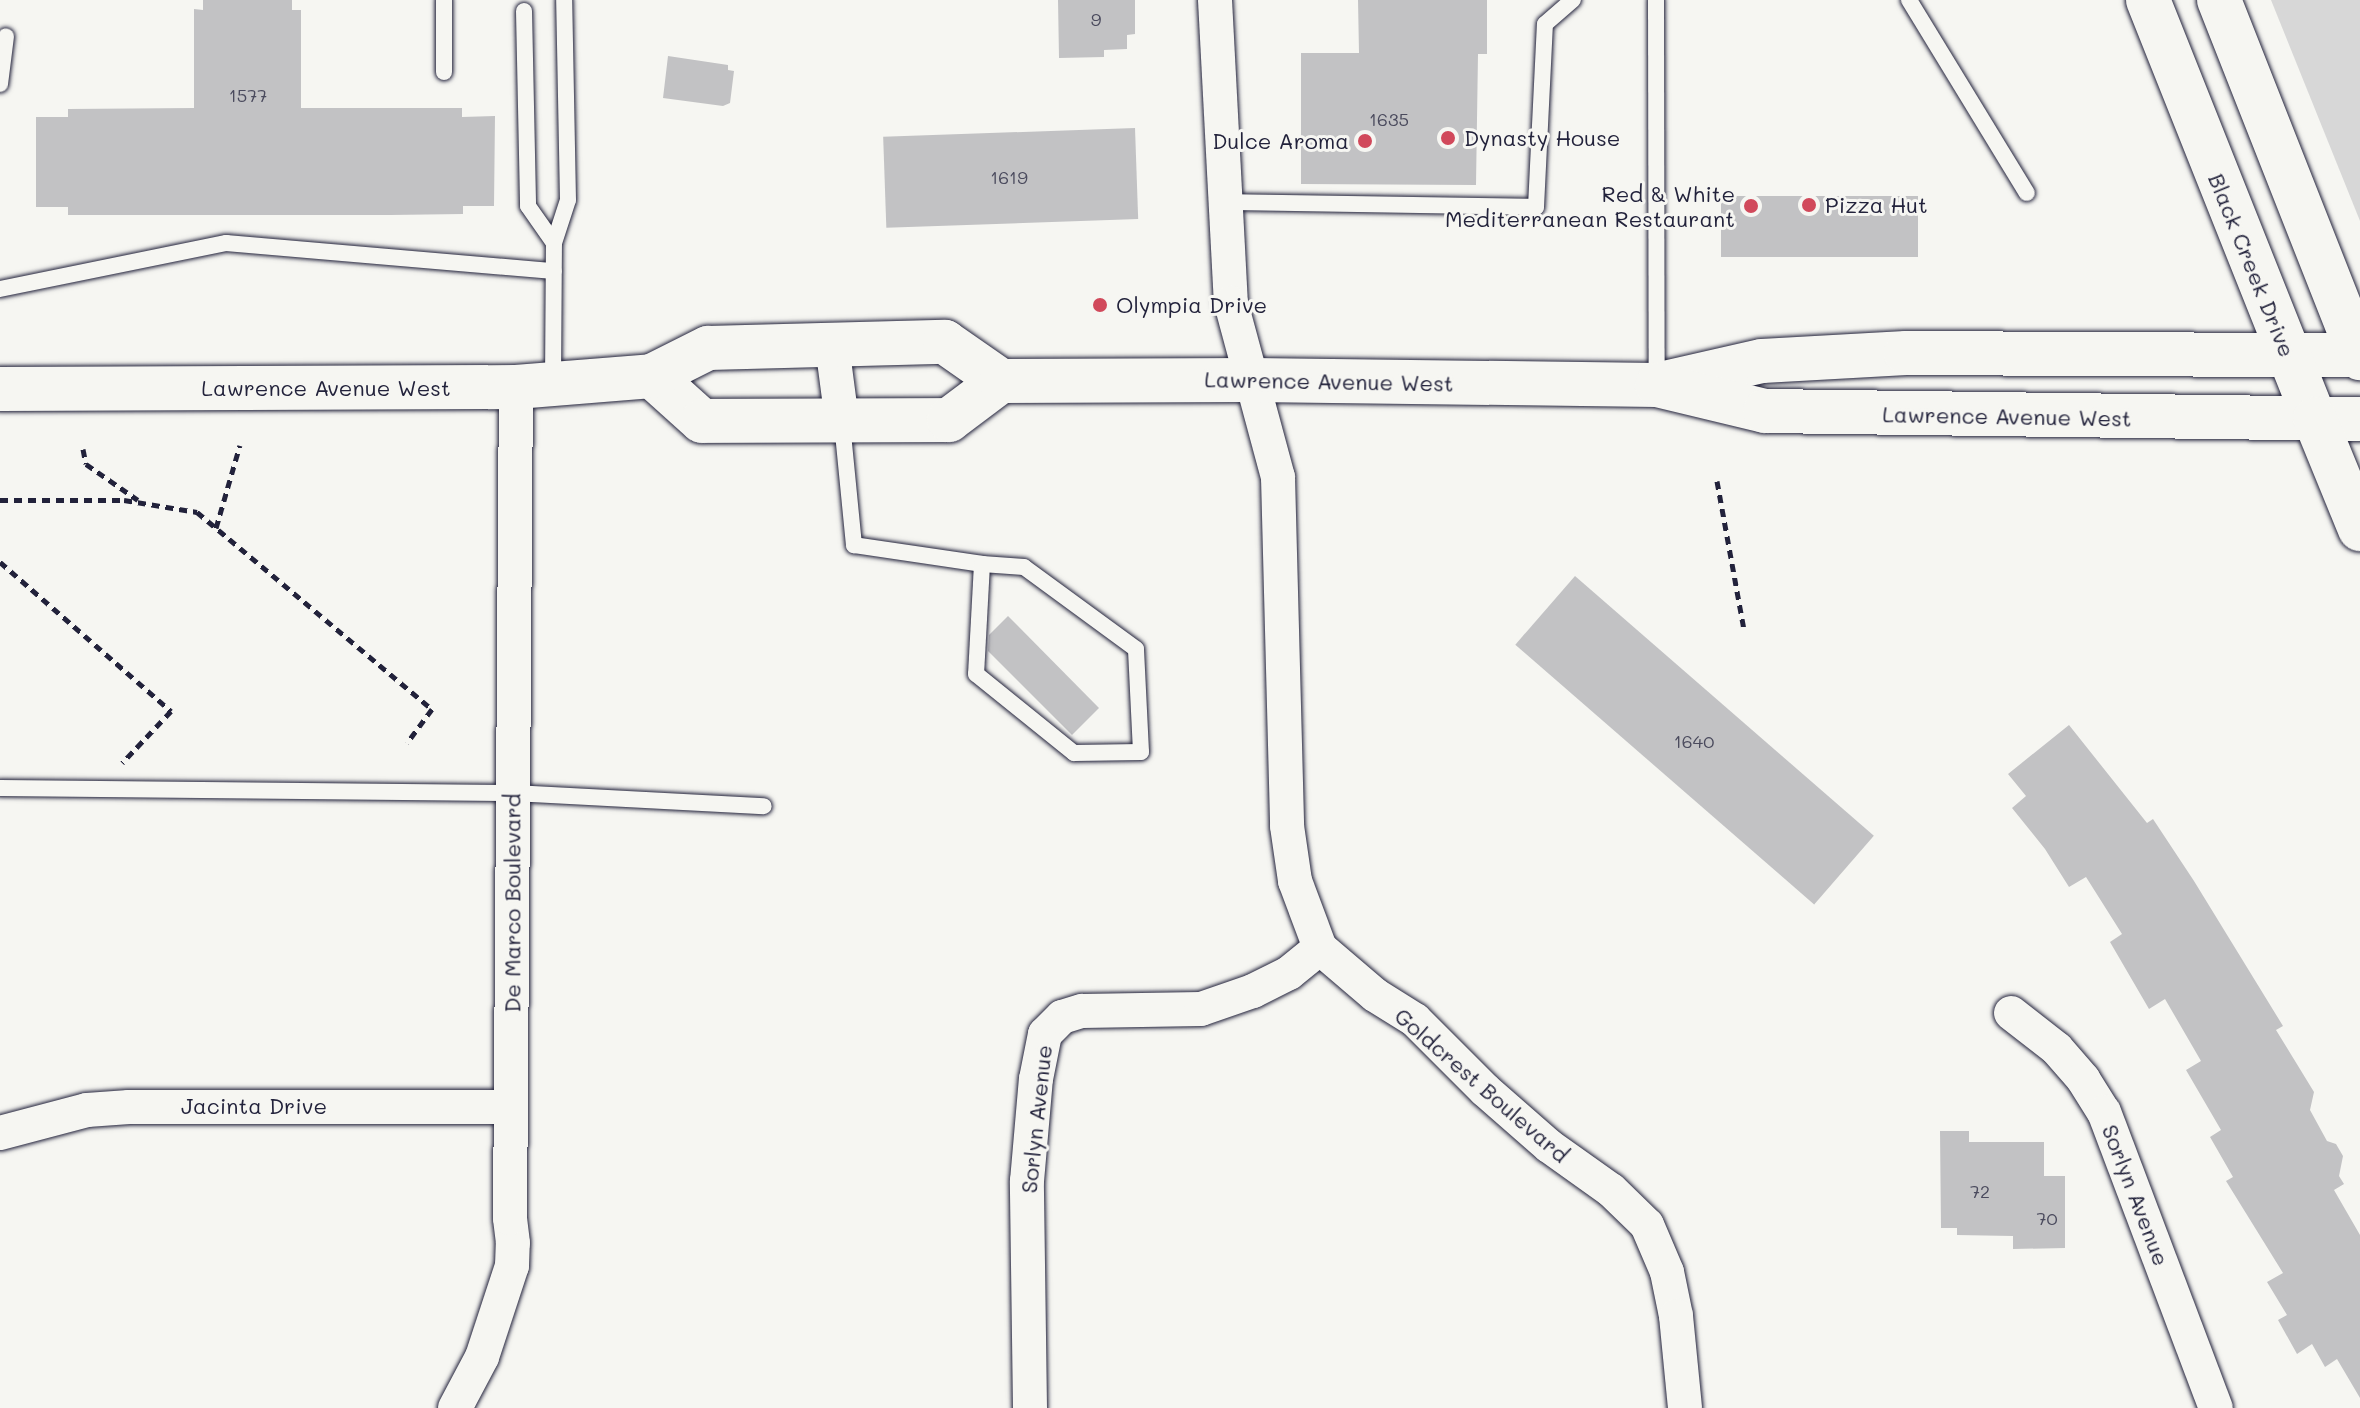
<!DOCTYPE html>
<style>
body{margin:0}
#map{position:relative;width:2360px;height:1408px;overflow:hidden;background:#f6f6f2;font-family:Mali,sans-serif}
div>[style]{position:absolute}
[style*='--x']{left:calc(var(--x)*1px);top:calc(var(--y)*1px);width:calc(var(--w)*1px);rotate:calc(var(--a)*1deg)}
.green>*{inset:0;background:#d7d7d7}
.building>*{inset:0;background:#c2c2c4;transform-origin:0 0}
.path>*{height:5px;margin-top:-2.5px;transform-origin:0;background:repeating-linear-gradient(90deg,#22223b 0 8px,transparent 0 14px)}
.roads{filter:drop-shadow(0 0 2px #22223b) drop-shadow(0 0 2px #22223b)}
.lane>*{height:16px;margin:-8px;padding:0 8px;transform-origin:8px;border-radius:8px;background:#f6f6f2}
.street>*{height:34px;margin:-17px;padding:0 17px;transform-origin:17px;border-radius:17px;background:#f6f6f2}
.secondary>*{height:44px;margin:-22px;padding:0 22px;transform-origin:22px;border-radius:22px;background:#f6f6f2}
.primary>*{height:44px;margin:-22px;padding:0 22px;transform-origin:22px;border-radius:22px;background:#f6f6f2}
.highway>*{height:44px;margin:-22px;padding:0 22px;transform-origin:22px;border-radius:22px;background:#f6f6f2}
.dots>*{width:22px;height:22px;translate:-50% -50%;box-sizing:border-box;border:4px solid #f6f6f2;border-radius:50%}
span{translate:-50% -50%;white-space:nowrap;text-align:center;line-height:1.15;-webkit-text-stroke:6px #f6f6f2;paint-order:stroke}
.number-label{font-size:18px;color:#4a4a5d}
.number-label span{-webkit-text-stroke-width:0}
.poi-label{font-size:22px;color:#22223b}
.left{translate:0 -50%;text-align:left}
.right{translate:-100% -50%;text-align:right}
.street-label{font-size:22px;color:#22223b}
</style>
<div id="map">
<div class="green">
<div style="clip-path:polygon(2271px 0,2360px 0,2360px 221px)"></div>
</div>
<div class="building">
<div style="clip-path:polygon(203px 0,292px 0,292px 10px,301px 10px,301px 108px,462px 108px,462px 117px,495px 116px,494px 206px,463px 206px,463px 214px,390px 215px,68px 215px,68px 207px,36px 207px,36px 117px,68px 117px,68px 109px,194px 108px,194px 9px,203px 10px)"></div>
<div style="clip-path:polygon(1058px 0,1135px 0,1135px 34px,1127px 35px,1127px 49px,1104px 50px,1104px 57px,1059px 58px)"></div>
<div style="clip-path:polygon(1358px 0,1487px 0,1487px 54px,1478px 54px,1476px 185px,1301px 184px,1301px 53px,1359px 53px)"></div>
<div style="clip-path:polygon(668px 56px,728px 65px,728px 70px,734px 71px,730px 103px,723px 106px,663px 98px)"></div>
<div style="left:1135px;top:128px;width:91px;height:252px;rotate:88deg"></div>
<div style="left:1721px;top:196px;width:197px;height:61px"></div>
<div style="left:1575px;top:576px;width:396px;height:91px;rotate:41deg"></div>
<div style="clip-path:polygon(1008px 616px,1099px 708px,1072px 735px,988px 651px,989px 635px)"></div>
<div style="clip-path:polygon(2069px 725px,2147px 823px,2153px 819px,2194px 881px,2283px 1026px,2276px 1030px,2314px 1092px,2310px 1110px,2327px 1141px,2336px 1144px,2343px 1156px,2339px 1176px,2344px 1184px,2334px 1190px,2360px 1235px,2360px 1398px,2337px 1359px,2325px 1367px,2312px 1344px,2297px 1354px,2278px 1320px,2287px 1315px,2267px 1282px,2283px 1273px,2226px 1181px,2233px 1177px,2210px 1137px,2221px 1130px,2186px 1070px,2201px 1061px,2165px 999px,2149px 1009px,2110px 942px,2122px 934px,2086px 877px,2069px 887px,2045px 849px,2012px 808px,2026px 796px,2008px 774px)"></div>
<div style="clip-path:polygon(1940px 1131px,1969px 1131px,1969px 1142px,2044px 1142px,2044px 1176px,2065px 1176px,2065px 1248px,2013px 1249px,2013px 1236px,1957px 1235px,1957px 1228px,1941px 1228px)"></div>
</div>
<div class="path">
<div style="--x:83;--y:449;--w:15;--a:79"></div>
<div style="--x:86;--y:464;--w:63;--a:34.7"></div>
<div style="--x:1717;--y:481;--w:150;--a:79.7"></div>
<div style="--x:0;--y:500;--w:124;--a:0"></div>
<div style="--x:124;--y:500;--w:74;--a:9.3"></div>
<div style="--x:197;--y:512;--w:307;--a:40"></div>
<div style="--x:432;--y:709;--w:42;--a:126.3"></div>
<div style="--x:216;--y:528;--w:86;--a:-73.9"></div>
<div style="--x:0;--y:562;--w:227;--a:41.1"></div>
<div style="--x:171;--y:711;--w:71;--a:133.3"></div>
</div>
<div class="roads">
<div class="lane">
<div style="--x:444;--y:0;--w:72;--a:90"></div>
<div style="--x:1656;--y:0;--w:384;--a:89.9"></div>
<div style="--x:1909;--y:0;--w:226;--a:58.6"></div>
<div style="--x:524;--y:11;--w:195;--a:88.8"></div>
<div style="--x:528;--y:206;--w:45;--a:54.9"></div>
<div style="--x:0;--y:84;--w:48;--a:-82.9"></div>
<div style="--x:1225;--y:202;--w:311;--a:0.9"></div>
<div style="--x:1536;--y:207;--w:183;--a:-87.2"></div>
<div style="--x:1545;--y:24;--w:37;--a:-41"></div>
<div style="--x:0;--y:289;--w:231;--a:-11.5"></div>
<div style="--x:226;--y:243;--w:329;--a:4.9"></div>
<div style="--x:553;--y:382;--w:139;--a:-89.6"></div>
<div style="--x:554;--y:243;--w:45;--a:-72"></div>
<div style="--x:568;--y:200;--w:200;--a:-91.1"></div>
<div style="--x:842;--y:423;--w:123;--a:84.4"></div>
<div style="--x:854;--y:545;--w:129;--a:8.4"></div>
<div style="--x:982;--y:564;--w:110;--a:93.1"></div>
<div style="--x:976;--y:674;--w:126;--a:38.9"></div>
<div style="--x:1074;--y:753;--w:67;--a:-0.9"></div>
<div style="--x:1141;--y:752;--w:103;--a:-92.8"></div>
<div style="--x:1136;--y:649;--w:139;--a:-143.8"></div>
<div style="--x:1024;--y:567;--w:42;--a:-175.9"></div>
<div style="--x:0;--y:788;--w:513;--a:0.56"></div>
<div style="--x:513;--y:793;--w:251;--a:3"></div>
</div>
<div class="street">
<div style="--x:1215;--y:0;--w:303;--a:87"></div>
<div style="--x:1231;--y:303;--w:180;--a:74.9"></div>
<div style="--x:1278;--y:477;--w:349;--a:88.5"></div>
<div style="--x:1287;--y:826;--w:56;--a:81.7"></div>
<div style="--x:1295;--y:881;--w:72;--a:69.5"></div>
<div style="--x:1320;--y:948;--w:72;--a:40.5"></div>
<div style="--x:1375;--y:995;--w:47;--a:32"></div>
<div style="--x:1415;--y:1020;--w:99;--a:45"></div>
<div style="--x:1485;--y:1090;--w:85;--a:41.2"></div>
<div style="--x:1549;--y:1146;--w:76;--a:35.4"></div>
<div style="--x:1611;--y:1190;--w:50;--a:44.2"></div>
<div style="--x:1647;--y:1225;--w:51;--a:66.9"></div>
<div style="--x:1667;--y:1272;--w:45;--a:78.4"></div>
<div style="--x:1676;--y:1316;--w:92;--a:84.4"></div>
<div style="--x:832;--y:345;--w:77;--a:82.5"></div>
<div style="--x:2011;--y:1013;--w:58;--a:38"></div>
<div style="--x:2057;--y:1049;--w:40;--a:49"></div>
<div style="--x:2083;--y:1079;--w:39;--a:58"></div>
<div style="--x:2104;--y:1112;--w:316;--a:69.3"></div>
<div style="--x:0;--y:1133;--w:90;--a:-14.8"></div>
<div style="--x:87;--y:1110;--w:42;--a:-4.1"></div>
<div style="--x:129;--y:1107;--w:382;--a:0"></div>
<div style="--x:455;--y:1408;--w:58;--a:-62.1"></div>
<div style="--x:482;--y:1357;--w:96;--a:-71.8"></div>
<div style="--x:512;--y:1266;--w:23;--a:-88"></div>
<div style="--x:513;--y:1243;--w:25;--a:-97"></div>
<div style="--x:510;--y:1218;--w:831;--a:-89.59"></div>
<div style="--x:1030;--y:1408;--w:227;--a:-90.8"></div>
<div style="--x:1027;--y:1181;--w:102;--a:-85"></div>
<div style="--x:1036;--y:1079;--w:46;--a:-78.7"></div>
<div style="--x:1045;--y:1034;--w:24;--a:-45"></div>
<div style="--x:1062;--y:1017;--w:21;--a:-17"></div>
<div style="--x:1082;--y:1011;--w:119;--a:-1"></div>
<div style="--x:1201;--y:1009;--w:55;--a:-19.1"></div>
<div style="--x:1253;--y:991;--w:40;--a:-26.6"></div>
<div style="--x:1289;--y:973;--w:40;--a:-39"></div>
</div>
<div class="secondary">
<div style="--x:652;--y:376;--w:67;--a:42"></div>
<div style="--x:702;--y:421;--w:247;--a:-0.2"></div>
<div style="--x:949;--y:420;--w:65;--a:-36.9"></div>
<div style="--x:1665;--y:383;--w:99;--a:-12.8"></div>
<div style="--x:1762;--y:361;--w:144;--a:-3.2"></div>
<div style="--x:1906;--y:353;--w:454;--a:0.3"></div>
<div style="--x:0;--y:389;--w:516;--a:-0.22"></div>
<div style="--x:516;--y:387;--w:136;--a:-4.6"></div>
<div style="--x:652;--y:376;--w:63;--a:-26.6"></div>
<div style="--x:708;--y:348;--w:237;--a:-1.5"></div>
<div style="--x:945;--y:342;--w:68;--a:34.9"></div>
<div style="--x:1001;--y:381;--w:252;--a:-0.2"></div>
<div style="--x:1253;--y:380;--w:404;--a:0.7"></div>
<div style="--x:1657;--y:385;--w:111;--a:13.5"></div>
<div style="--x:1765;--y:411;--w:595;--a:0.77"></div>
</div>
<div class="primary">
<div style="--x:2148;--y:0;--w:451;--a:68.3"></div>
<div style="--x:2219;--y:0;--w:385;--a:68.5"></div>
</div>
<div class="highway">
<div style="--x:2315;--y:419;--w:119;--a:67.8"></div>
</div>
</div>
<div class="dots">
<div style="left:1448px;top:138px;background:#d1495b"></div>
<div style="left:1365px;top:141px;background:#d1495b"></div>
<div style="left:1809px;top:205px;background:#d1495b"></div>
<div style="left:1751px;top:206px;background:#d1495b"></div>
<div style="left:1100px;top:305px;background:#d1495b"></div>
</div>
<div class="number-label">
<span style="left:1096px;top:19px">9</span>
<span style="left:248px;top:95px">1577</span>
<span style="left:1389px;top:119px">1635</span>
<span style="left:1009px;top:177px">1619</span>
<span style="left:1694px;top:741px">1640</span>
<span style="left:1980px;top:1191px">72</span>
<span style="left:2047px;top:1218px">70</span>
</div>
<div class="poi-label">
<span class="left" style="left:1464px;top:138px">Dynasty House</span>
<span class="right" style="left:1349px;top:141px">Dulce Aroma</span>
<span class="right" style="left:1735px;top:206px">Red &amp; White<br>Mediterranean Restaurant</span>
<span class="left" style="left:1825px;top:205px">Pizza Hut</span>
<span class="left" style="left:1116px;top:305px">Olympia Drive</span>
</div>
<div class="street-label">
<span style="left:2252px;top:265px;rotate:68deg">Black Creek Drive</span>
<span style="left:1329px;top:381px;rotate:1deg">Lawrence Avenue West</span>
<span style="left:326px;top:388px">Lawrence Avenue West</span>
<span style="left:2007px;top:416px;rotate:1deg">Lawrence Avenue West</span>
<span style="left:512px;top:903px;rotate:-90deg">De Marco Boulevard</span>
<span style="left:1482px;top:1085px;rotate:41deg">Goldcrest Boulevard</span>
<span style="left:254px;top:1106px">Jacinta Drive</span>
<span style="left:1036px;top:1119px;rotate:-84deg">Sorlyn Avenue</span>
<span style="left:2136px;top:1195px;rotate:69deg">Sorlyn Avenue</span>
</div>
</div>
